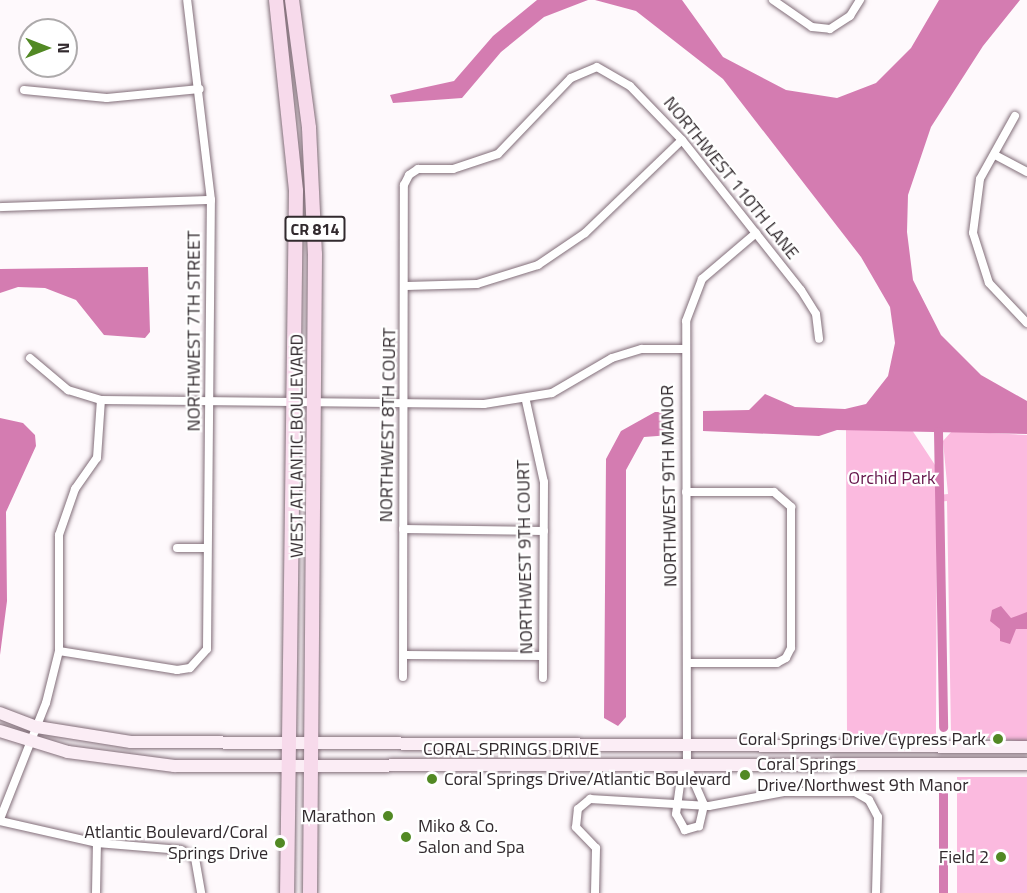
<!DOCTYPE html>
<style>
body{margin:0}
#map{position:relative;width:1027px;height:893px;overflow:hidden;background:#fef9fc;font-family:"Titillium Web",sans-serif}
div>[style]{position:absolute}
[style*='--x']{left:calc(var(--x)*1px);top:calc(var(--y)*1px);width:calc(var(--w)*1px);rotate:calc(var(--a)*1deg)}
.green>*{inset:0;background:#fbbadf;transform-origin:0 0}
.water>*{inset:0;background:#d47cb1}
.canal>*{height:9px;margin:-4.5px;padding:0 4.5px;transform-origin:4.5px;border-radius:4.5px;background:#d47cb1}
.roads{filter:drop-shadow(0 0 2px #826e79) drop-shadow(0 0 2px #826e79)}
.street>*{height:8px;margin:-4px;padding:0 4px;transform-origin:4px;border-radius:4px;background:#fff}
.secondary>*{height:12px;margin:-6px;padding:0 6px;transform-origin:6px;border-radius:6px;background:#fbedf5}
.primary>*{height:14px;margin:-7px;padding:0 7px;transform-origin:7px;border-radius:7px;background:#f7daeb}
.dots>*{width:16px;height:16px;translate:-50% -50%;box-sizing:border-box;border:3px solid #fff;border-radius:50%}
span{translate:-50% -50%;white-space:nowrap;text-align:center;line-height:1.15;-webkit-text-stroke:4.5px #fff;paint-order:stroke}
.shield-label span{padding:2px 4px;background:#fff;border:2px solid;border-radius:4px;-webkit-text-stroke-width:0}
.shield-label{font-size:16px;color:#322a2e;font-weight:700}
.street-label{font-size:18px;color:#322a2e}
.park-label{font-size:18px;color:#66174c}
.poi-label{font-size:18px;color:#322a2e}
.right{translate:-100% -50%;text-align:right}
.left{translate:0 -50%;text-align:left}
.north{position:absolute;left:18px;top:18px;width:60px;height:60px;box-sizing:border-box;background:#fff;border:2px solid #adaaab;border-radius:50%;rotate:90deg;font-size:16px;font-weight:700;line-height:24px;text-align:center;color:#322a2e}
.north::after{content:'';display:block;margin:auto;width:21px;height:27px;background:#528924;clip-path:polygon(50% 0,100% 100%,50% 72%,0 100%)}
</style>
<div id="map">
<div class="green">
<div style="clip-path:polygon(846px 430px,912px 430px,937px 468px,938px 495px,948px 494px,943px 441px,952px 431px,1027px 435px,1027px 742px,951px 734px,947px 501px,937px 502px,936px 734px,847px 735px)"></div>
<div style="left:957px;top:777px;width:70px;height:116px"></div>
</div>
<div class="water">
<div style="clip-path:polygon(537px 0,588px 0,544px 17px,501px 52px,462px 98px,393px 103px,390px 95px,454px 81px,493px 36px)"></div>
<div style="clip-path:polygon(595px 0,682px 0,723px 57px,786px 90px,837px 98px,876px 83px,911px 48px,939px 0,1020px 0,983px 46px,931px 127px,908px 195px,907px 232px,913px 280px,941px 335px,981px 375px,1027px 401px,1027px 434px,837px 430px,819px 436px,703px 431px,703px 411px,749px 410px,765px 394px,795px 407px,845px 409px,866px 404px,888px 376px,895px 343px,890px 307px,861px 257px,723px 79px,636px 11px)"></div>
<div style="clip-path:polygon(148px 267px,150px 332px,145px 338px,104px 335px,76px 300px,45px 288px,18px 287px,0 293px,0 269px)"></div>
<div style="clip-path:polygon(655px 412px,671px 412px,671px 435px,644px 437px,626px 470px,626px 717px,618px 726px,604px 718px,606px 459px,621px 431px)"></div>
<div style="clip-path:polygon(0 418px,23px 423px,35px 435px,36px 446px,6px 512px,7px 601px,0 655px)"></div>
<div style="clip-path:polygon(1001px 606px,1011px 618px,1027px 612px,1027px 629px,1016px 629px,1010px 644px,1000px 641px,1000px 629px,990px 621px,992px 610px)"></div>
</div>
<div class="canal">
<div style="--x:938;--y:431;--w:296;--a:89"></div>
<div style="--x:943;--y:788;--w:105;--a:90"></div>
</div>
<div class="roads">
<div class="street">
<div style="--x:773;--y:0;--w:47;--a:34.7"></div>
<div style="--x:812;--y:27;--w:18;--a:6"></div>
<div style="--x:830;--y:29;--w:24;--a:-33"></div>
<div style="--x:850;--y:16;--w:19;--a:-58"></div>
<div style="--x:24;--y:90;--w:83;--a:5.5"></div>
<div style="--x:107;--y:98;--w:93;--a:-5.5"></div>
<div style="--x:1015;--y:116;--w:72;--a:119.1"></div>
<div style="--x:980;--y:179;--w:54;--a:97.4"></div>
<div style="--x:973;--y:233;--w:52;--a:72.3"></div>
<div style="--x:989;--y:283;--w:55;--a:46.5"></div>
<div style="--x:995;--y:155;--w:36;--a:28"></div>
<div style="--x:0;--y:207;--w:211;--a:-1.9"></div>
<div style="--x:406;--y:286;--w:71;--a:-1.6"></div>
<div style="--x:477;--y:284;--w:64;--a:-17.3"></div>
<div style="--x:538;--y:265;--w:57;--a:-34.2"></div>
<div style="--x:585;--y:233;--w:134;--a:-43.8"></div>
<div style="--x:30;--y:358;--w:50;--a:40.1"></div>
<div style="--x:68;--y:390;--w:34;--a:17"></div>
<div style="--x:101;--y:400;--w:383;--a:0.6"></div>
<div style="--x:484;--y:404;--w:69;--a:-9.2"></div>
<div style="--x:552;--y:393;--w:69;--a:-30.3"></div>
<div style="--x:612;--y:358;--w:31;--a:-17"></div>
<div style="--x:642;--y:349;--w:42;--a:0"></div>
<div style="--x:526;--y:401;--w:83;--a:77.5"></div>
<div style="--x:544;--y:482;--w:196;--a:90.3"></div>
<div style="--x:686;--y:492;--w:88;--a:0"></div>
<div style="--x:774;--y:492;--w:23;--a:41"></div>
<div style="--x:791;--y:507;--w:141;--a:90"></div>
<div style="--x:791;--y:648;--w:11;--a:117"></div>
<div style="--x:786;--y:658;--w:10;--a:151"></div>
<div style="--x:777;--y:663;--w:89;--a:180"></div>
<div style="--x:403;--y:529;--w:141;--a:0.8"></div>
<div style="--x:177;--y:548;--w:30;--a:0"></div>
<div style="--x:59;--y:651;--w:120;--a:9.1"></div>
<div style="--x:177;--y:670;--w:13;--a:-9"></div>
<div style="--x:190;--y:668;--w:25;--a:-48"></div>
<div style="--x:207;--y:649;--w:449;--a:-89.5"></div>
<div style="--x:211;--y:200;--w:201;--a:-96.8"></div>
<div style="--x:404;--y:655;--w:139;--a:0.4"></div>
<div style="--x:403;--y:677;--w:492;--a:-89.9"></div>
<div style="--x:404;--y:185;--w:11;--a:-63"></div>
<div style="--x:409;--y:175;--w:11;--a:-34"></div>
<div style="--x:418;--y:169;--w:35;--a:0"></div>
<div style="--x:453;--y:169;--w:47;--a:-18.4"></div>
<div style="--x:498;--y:154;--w:105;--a:-46.2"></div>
<div style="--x:571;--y:78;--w:28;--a:-23"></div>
<div style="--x:597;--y:67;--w:38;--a:30"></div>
<div style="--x:630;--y:86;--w:75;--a:46.1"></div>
<div style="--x:682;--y:140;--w:191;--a:51.6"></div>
<div style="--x:801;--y:290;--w:28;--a:58"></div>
<div style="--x:816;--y:314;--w:25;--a:83"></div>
<div style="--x:687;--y:766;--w:445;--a:-90.1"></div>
<div style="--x:686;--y:321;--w:45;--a:-69.1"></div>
<div style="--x:702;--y:279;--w:71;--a:-40.4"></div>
<div style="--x:687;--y:766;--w:43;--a:66.4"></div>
<div style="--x:704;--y:805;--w:22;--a:103"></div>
<div style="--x:699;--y:826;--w:15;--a:164"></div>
<div style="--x:685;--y:830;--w:18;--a:-119"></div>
<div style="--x:676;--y:814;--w:44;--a:-82.2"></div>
<div style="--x:682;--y:770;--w:6;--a:-39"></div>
<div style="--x:0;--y:819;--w:125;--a:-68.4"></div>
<div style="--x:46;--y:703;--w:54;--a:-76"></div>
<div style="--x:59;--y:651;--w:116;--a:-90"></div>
<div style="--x:59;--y:535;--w:49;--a:-70.8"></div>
<div style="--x:75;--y:489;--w:38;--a:-55"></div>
<div style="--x:97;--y:458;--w:58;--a:-86.1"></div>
<div style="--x:0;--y:821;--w:99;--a:12.8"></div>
<div style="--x:97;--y:843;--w:84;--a:4.8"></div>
<div style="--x:181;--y:850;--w:16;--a:30"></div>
<div style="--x:195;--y:858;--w:36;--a:80"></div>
<div style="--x:96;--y:893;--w:50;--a:-88.9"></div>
<div style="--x:595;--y:893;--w:45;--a:-88.7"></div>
<div style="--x:596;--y:848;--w:29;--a:-134"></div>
<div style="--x:576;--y:827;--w:18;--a:-84"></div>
<div style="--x:578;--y:809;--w:16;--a:-40"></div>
<div style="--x:590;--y:799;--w:119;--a:3.4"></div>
<div style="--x:709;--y:806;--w:76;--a:-10.6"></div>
<div style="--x:784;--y:792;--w:71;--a:0"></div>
<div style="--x:855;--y:792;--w:16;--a:30"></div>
<div style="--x:869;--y:800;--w:19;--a:62"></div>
<div style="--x:878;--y:817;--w:76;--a:91.5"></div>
</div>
<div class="secondary">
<div style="--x:0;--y:713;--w:40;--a:21"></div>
<div style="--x:37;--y:727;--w:95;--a:9.1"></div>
<div style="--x:131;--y:742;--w:896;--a:0.32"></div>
<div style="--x:0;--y:731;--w:71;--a:17.2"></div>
<div style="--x:68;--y:752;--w:107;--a:7.5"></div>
<div style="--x:174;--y:766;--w:853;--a:-0.13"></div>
</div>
<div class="primary">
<div style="--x:276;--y:0;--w:192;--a:84"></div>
<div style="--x:296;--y:191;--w:702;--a:90.73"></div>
<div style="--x:292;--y:0;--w:129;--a:82.4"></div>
<div style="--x:309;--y:128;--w:126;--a:87.3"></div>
<div style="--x:315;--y:254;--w:639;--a:90.45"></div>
</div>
</div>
<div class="dots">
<div style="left:998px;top:739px;background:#528924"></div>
<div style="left:745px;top:775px;background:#528924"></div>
<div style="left:432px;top:779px;background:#528924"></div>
<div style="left:388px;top:816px;background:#528924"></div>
<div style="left:406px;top:837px;background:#528924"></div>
<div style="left:280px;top:843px;background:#528924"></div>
<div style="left:1001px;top:857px;background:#528924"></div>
</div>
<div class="shield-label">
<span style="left:315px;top:229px">CR 814</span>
</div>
<div class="street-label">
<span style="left:731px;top:178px;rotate:51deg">NORTHWEST 110TH LANE</span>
<span style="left:194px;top:331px;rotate:-90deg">NORTHWEST 7TH STREET</span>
<span style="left:388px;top:425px;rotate:-89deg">NORTHWEST 8TH COURT</span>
<span style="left:297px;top:446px;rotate:-90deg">WEST ATLANTIC BOULEVARD</span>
<span style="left:669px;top:486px;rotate:-91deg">NORTHWEST 9TH MANOR</span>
<span style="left:525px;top:557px;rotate:-91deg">NORTHWEST 9TH COURT</span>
<span style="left:511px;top:749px">CORAL SPRINGS DRIVE</span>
</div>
<div class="park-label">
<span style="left:892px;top:478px">Orchid Park</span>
</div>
<div class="poi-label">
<span class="right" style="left:986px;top:739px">Coral Springs Drive/Cypress Park</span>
<span class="left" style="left:757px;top:775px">Coral Springs<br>Drive/Northwest 9th Manor</span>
<span class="left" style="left:444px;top:779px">Coral Springs Drive/Atlantic Boulevard</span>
<span class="right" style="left:376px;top:816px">Marathon</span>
<span class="left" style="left:418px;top:837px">Miko &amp; Co.<br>Salon and Spa</span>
<span class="right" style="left:268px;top:843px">Atlantic Boulevard/Coral<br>Springs Drive</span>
<span class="right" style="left:989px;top:857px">Field 2</span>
</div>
<div class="north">N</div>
</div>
